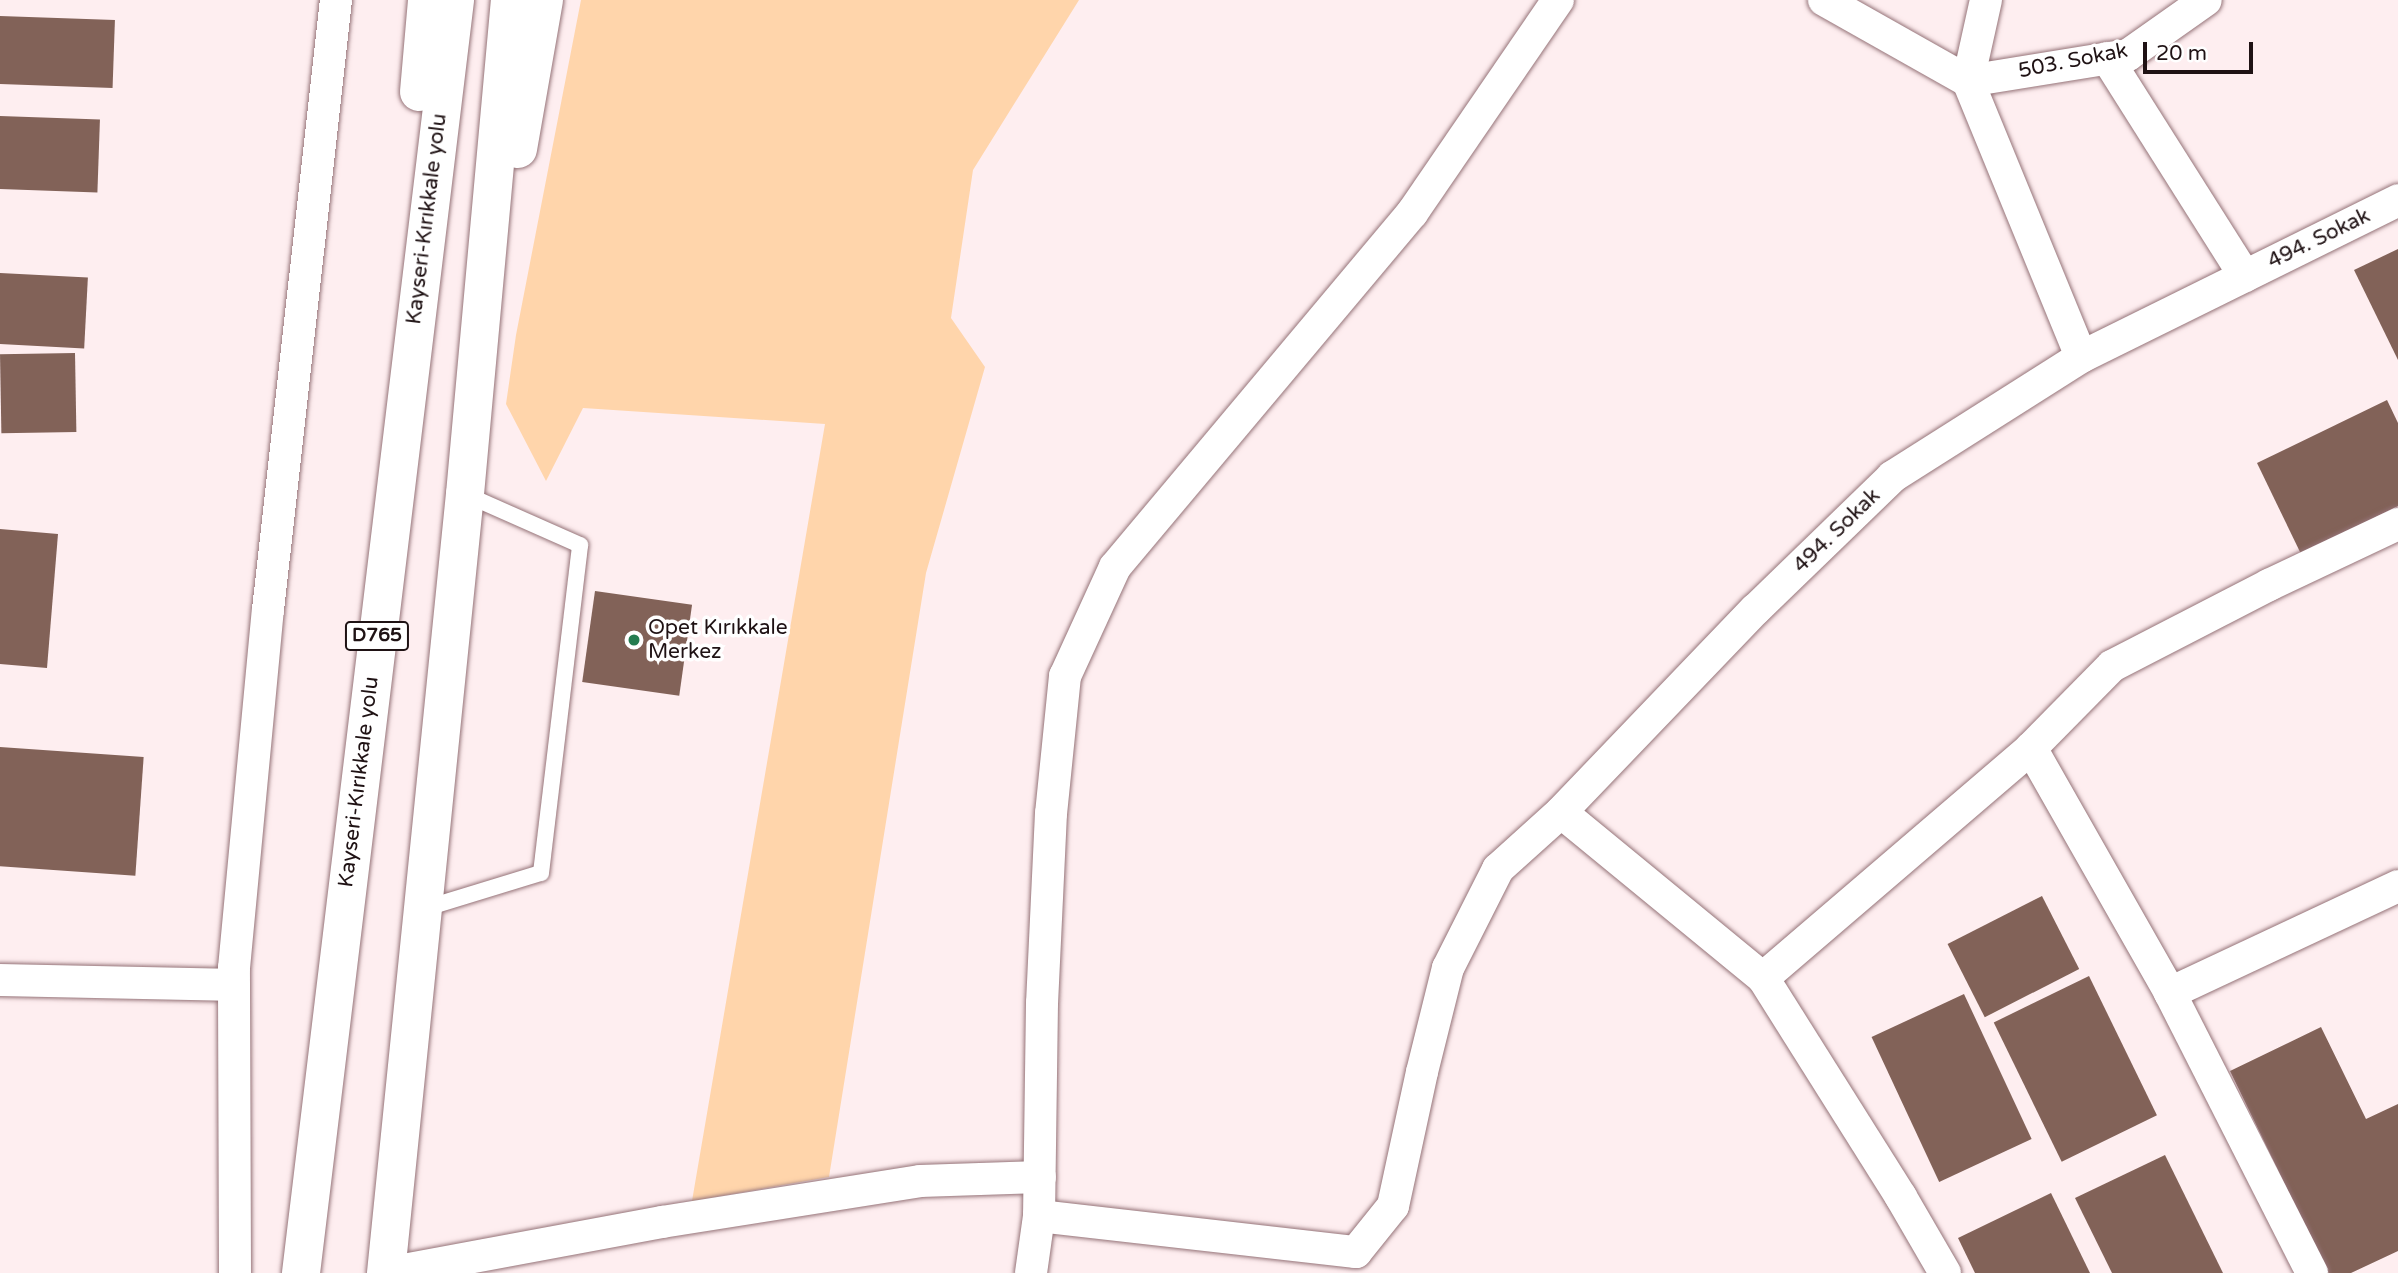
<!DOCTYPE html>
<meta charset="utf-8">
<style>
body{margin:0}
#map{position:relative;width:2398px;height:1273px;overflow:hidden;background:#feeef0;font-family:"Varela Round",sans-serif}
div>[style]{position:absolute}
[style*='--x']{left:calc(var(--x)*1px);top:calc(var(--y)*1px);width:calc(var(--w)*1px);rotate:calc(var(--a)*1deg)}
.green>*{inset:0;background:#ffd5ab}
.building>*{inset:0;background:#826258;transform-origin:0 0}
.roads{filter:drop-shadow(0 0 2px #957378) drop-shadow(0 0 2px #957378)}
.lane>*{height:16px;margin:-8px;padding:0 8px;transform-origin:8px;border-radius:8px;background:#fff}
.street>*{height:32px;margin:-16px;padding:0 16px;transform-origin:16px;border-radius:16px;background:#fff}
.highway>*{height:38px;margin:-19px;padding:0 19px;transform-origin:19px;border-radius:19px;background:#fff}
.dots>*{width:19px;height:19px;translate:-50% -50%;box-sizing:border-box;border:4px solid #fff;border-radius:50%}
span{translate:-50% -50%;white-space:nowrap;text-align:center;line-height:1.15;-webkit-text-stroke:7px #fff;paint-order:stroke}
.shield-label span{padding:2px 5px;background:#fff;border:2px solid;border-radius:5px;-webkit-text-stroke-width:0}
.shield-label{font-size:19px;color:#1f1214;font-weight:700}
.street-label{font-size:21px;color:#1f1214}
.poi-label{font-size:21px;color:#1f1214}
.left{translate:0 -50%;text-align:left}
.scale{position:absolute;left:2143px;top:42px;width:110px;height:32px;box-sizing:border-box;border:4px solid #1f1214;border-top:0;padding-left:9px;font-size:21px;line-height:24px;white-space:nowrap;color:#1f1214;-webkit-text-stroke:5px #fff;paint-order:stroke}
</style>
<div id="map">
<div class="green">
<div style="clip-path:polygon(581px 0,1079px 0,973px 170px,951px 318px,985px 367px,926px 573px,829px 1177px,692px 1201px,825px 424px,583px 408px,546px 481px,506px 404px,516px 335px)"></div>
</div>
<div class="building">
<div style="left:0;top:16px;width:115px;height:68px;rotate:2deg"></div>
<div style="left:0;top:116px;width:100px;height:73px;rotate:2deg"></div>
<div style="clip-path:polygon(2398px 249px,2398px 360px,2354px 270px)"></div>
<div style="left:0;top:273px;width:88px;height:71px;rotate:3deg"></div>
<div style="left:75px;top:353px;width:79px;height:75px;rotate:89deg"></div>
<div style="clip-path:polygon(2387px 400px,2398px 423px,2398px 506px,2301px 554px,2257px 463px)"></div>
<div style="clip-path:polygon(0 529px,58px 534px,47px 668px,0 664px)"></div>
<div style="left:595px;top:591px;width:98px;height:92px;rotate:8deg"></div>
<div style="left:0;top:747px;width:144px;height:119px;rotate:4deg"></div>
<div style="left:2042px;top:896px;width:82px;height:106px;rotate:63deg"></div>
<div style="left:2089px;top:976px;width:155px;height:106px;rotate:64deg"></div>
<div style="left:1964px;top:994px;width:160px;height:102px;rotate:65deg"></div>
<div style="clip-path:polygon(2321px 1027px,2366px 1119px,2398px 1104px,2398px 1251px,2351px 1273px,2328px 1273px,2230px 1071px)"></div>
<div style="clip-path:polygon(2165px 1155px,2223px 1273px,2112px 1273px,2075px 1198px)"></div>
<div style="clip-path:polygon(2051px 1193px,2090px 1273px,1975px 1273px,1958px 1238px)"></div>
</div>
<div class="roads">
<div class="lane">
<div style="--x:423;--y:909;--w:123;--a:-17"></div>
<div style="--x:541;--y:873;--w:330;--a:-83.2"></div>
<div style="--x:580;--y:545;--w:126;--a:-156.1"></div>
</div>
<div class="street">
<div style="--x:1558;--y:0;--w:258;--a:124.4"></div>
<div style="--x:1412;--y:213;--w:462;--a:130"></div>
<div style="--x:1115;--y:567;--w:120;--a:114.6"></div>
<div style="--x:1065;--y:676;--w:138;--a:95.8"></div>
<div style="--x:1051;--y:813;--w:190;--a:92.7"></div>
<div style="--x:1042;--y:1003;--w:213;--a:90.8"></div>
<div style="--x:1039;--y:1216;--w:319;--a:6.5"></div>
<div style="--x:1356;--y:1252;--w:59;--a:-51.2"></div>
<div style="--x:1393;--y:1206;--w:137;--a:-77.8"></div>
<div style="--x:1422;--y:1072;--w:107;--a:-76"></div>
<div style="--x:1448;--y:968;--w:111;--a:-63.2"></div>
<div style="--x:1498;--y:869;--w:85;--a:-42.1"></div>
<div style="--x:1824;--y:0;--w:165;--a:29.4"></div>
<div style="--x:1968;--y:81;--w:298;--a:67.7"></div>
<div style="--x:2107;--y:58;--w:258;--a:57.7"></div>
<div style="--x:1968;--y:81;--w:162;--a:-9.2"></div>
<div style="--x:2128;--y:55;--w:95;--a:-35.2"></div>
<div style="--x:1968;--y:81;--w:83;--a:-77.5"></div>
<div style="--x:2031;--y:748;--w:282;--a:60.4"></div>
<div style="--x:2170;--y:993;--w:314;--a:63.1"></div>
<div style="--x:1763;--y:978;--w:353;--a:-40.6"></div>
<div style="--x:2031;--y:748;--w:115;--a:-45.4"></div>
<div style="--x:2112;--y:666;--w:177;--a:-27.3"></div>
<div style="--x:2269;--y:585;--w:143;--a:-25.3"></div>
<div style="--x:0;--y:980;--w:234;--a:1.2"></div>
<div style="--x:2170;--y:993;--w:252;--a:-25.1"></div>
<div style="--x:235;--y:1273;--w:305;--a:-90.2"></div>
<div style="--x:234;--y:968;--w:360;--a:-84.6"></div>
<div style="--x:268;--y:610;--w:614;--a:-83.64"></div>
<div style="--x:387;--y:1273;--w:280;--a:-10.5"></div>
<div style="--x:662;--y:1222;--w:261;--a:-9"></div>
<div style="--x:920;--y:1181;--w:120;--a:-1.9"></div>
<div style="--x:1031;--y:1273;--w:58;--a:-82"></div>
<div style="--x:1945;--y:1273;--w:88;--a:-120.1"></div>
<div style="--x:1901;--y:1197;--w:259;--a:-122.2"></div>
<div style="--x:1763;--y:978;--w:261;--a:-140.6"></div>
<div style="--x:1561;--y:812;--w:281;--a:-46.2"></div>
<div style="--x:1756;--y:609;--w:190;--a:-44.1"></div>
<div style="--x:1892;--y:477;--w:224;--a:-32.4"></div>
<div style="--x:2081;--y:357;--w:354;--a:-26.3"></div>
</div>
<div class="highway">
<div style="--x:419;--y:92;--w:92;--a:-85"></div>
<div style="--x:518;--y:149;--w:151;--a:-80.1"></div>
<div style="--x:301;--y:1273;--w:1282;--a:-83.1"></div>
<div style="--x:386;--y:1273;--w:783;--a:-84.21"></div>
<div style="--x:465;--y:494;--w:496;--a:-84.8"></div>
</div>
</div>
<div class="dots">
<div style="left:634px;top:640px;background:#247c50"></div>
</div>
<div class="shield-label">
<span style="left:377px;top:636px">D765</span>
</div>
<div class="street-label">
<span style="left:2073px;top:61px;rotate:-11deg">503. Sokak</span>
<span style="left:427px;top:219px;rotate:-83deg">Kayseri-Kırıkkale yolu</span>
<span style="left:2319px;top:239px;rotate:-26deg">494. Sokak</span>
<span style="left:1837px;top:531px;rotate:-44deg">494. Sokak</span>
<span style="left:359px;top:782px;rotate:-83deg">Kayseri-Kırıkkale yolu</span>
</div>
<div class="poi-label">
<span class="left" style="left:648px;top:640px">Opet Kırıkkale<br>Merkez</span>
</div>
<div class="scale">20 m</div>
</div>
